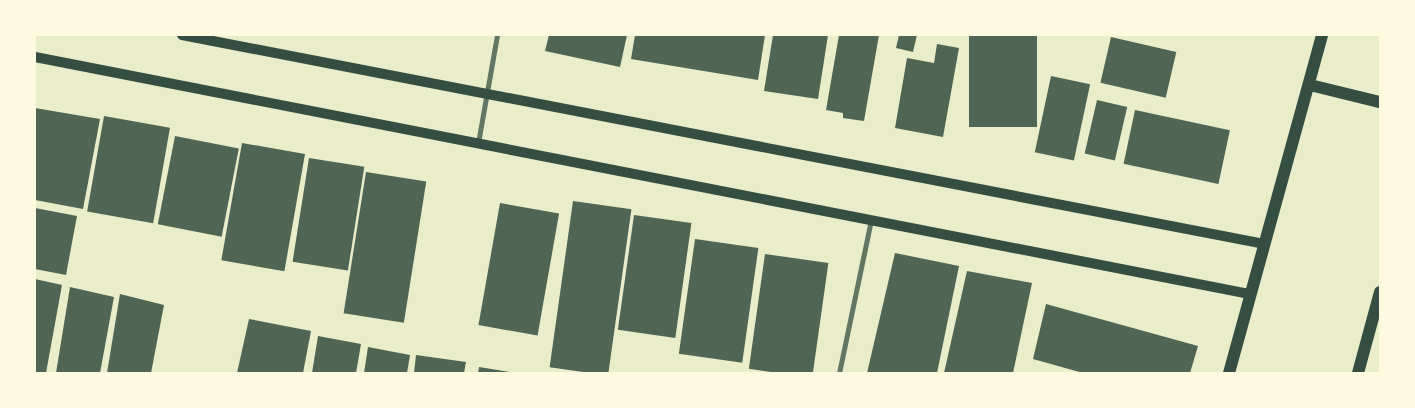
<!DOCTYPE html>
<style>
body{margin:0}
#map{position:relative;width:1415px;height:408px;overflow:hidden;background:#e9edc9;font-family:"Source Sans 3",sans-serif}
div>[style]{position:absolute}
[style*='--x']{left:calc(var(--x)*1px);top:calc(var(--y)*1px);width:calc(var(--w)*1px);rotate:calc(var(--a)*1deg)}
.building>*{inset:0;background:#4f6655;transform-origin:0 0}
.minor>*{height:5px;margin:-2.5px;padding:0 2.5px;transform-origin:2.5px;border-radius:2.5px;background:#617663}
.secondary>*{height:10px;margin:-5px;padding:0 5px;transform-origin:5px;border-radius:5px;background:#344e41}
.primary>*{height:12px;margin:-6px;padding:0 6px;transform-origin:6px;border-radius:6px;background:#344e41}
span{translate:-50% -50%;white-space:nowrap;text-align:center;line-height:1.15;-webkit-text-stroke:5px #fefae0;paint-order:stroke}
.frame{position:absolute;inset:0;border:36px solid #fefae0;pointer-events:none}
</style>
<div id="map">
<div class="building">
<div style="clip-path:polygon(549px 35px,627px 35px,620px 67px,545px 51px)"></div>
<div style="clip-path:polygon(635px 35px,765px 35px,758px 80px,631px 59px)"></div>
<div style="clip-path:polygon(773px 35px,828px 35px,818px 99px,764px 91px)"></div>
<div style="clip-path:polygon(839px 35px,879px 35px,864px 121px,843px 118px,843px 113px,826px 110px)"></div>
<div style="clip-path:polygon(899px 35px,917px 35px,913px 52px,896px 48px)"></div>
<div style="left:969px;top:35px;width:68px;height:92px"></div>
<div style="left:1111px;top:37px;width:67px;height:47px;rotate:13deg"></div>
<div style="clip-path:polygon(937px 44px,959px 48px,943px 137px,895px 128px,907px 58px,934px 63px)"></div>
<div style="left:1051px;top:76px;width:40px;height:78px;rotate:12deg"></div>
<div style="left:1097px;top:100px;width:31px;height:55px;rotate:13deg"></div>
<div style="clip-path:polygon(35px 108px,100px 119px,83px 209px,35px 200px)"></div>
<div style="left:1135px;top:110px;width:97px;height:55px;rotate:12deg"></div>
<div style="left:104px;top:116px;width:67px;height:97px;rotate:10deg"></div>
<div style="left:175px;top:136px;width:65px;height:90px;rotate:11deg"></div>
<div style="left:242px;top:143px;width:64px;height:119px;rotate:10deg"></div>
<div style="left:309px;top:158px;width:56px;height:105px;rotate:9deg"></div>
<div style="left:366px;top:172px;width:61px;height:143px;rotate:9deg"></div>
<div style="left:573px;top:201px;width:59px;height:168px;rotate:8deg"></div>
<div style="left:500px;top:203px;width:60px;height:124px;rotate:10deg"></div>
<div style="clip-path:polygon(35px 208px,77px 216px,66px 275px,35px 269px)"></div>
<div style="left:634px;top:215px;width:58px;height:116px;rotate:8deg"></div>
<div style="left:695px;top:239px;width:64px;height:116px;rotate:8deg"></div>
<div style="clip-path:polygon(895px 253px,959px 266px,937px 373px,867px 373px)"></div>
<div style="left:765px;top:254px;width:64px;height:116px;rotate:8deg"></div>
<div style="clip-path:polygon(967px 271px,1032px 283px,1013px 373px,944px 373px)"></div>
<div style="clip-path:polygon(35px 279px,62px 285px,46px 373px,35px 373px)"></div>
<div style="clip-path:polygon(70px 287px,114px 297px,100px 373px,56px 373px)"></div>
<div style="clip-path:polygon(120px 294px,164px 305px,151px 373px,107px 373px)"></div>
<div style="clip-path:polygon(1046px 304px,1198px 346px,1190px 373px,1083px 373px,1033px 359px)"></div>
<div style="clip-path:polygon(249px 319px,311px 331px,303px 373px,237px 373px)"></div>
<div style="clip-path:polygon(318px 336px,361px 344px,356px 373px,312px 373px)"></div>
<div style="clip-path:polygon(368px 347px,410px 355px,407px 373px,364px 373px)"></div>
<div style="clip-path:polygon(416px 355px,466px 362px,464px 373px,414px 373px)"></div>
<div style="clip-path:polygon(479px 367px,510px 372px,510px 373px,478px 373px)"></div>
</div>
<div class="minor">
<div style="--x:478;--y:143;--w:110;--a:-80"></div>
<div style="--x:839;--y:373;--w:156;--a:-78.2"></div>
</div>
<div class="secondary">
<div style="--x:182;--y:35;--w:1102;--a:10.93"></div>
<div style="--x:35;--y:57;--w:1238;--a:11.04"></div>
</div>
<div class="primary">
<div style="--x:1310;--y:85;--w:72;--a:13.7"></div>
<div style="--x:1229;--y:373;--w:351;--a:-74.6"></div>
<div style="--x:1358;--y:373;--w:84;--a:-74.8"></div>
</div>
<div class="frame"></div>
</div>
